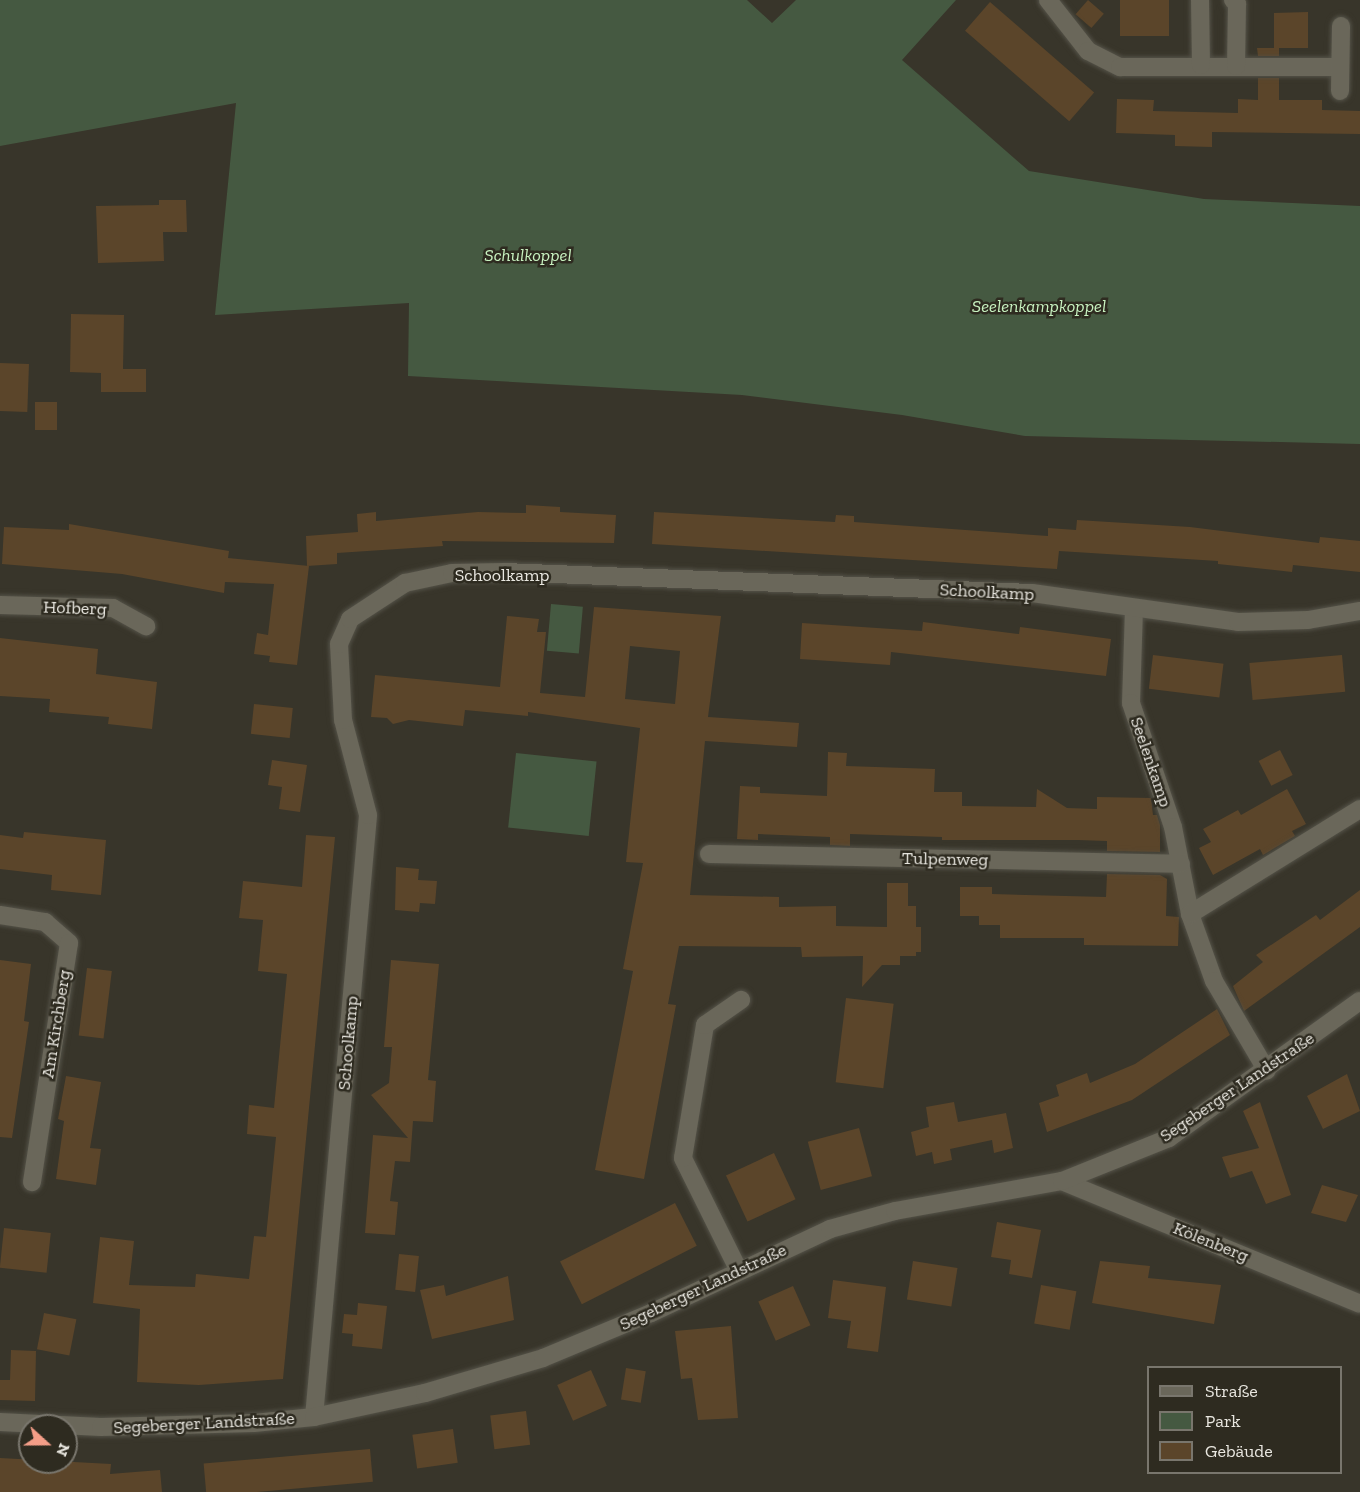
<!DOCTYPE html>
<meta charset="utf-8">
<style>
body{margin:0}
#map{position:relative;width:1360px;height:1492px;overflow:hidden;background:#38352a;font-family:"Zilla Slab",serif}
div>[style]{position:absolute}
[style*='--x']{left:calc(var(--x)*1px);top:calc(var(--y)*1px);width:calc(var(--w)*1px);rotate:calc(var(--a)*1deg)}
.green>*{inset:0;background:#455941;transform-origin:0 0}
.building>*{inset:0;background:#5b452a;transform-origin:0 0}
.roads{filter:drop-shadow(0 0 2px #545248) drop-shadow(0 0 2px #545248)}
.minor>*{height:18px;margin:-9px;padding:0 9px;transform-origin:9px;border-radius:9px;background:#6a675a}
span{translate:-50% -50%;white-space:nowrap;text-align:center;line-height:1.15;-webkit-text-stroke:5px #2e2b20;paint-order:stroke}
.park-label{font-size:18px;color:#c8f2c0;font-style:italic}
.street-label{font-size:18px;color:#e9e7e0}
.legend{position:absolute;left:1147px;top:1366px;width:195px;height:108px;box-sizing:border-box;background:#2e2b20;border:2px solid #79766d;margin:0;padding:8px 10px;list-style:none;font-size:18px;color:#e9e7e0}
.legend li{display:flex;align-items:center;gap:12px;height:30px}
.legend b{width:30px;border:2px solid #79766d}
.north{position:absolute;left:18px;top:1414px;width:60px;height:60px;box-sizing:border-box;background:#2e2b20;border:2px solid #79766d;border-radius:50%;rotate:111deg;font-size:16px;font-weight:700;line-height:24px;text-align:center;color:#e9e7e0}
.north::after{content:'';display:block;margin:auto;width:21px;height:27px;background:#f49e88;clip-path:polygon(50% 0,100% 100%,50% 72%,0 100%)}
</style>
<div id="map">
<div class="green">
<div style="clip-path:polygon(0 0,747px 0,772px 23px,796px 0,956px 0,902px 60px,1029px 171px,1204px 199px,1360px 206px,1360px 444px,1025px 436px,902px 415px,742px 395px,408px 376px,409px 303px,215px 315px,236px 103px,0 146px)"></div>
<div style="left:551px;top:604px;width:32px;height:47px;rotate:5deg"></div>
<div style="left:516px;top:753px;width:81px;height:75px;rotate:6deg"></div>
</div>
<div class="building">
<div style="left:1088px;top:0;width:21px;height:19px;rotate:41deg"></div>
<div style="left:1120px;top:0;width:49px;height:36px"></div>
<div style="left:990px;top:2px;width:138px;height:38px;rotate:41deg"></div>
<div style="clip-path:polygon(1308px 12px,1308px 48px,1279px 48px,1279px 56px,1258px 56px,1257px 48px,1274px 48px,1274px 13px)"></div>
<div style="clip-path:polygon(1258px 78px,1279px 78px,1279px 100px,1322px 100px,1322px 110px,1360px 111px,1360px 134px,1212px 132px,1212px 147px,1175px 146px,1175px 135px,1116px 133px,1117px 99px,1154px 100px,1153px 111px,1238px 113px,1238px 99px,1258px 100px)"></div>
<div style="clip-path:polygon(159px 200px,186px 200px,187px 232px,163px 232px,164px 261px,98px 263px,96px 206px,159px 205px)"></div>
<div style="clip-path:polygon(71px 314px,124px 315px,123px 369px,146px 369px,146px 392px,101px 392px,101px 373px,70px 372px)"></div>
<div style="left:0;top:363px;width:29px;height:48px;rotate:2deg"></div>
<div style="left:35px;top:402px;width:22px;height:28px"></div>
<div style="clip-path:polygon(526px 505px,560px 507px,560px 512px,616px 515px,614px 543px,442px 541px,443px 546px,337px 553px,337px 564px,307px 566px,306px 536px,358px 532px,357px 514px,376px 512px,376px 521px,478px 512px,526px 513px)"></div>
<div style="clip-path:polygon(654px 512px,835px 522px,836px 515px,854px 516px,854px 522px,1048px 536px,1048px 528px,1076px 530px,1077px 520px,1190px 527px,1319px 543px,1320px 537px,1360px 541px,1360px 572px,1293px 565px,1292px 572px,1218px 564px,1218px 561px,1059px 551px,1057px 569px,652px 544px)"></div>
<div style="clip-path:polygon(69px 524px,229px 551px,228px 558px,309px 566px,297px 665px,269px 662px,270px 656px,254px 654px,257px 633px,268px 635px,274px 584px,225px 582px,224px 593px,122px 574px,2px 564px,4px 527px,69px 530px)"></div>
<div style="clip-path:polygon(evenodd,594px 607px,721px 616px,708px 717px,799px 723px,797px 747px,705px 741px,690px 895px,779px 897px,779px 907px,836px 906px,836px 926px,887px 927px,887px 883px,908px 883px,908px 906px,916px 906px,916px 927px,921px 927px,921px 952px,916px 952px,916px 956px,900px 956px,900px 965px,882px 965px,862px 987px,863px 956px,802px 957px,801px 947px,679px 946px,668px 1004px,676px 1005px,644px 1179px,595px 1170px,633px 971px,623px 969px,643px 863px,626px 862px,640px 728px,528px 712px,528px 716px,465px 710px,463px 726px,409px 720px,393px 724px,387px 718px,371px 717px,375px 675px,500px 687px,507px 616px,539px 619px,537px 632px,546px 632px,540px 693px,585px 697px,594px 607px,630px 646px,680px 651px,675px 704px,625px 699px,630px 646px)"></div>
<div style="clip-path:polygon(923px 622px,1019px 634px,1020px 627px,1111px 639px,1106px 676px,891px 652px,890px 665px,800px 659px,802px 623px,922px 631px)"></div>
<div style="clip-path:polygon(0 638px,98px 649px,96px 674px,157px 682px,152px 729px,108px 724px,109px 717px,49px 712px,50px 699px,0 696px)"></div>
<div style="left:1153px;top:655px;width:71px;height:34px;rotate:7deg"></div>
<div style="left:1342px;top:655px;width:37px;height:93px;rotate:85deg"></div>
<div style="left:254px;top:704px;width:39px;height:30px;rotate:6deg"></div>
<div style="left:1280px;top:750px;width:28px;height:24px;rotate:63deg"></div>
<div style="clip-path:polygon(828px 752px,847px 753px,846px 766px,935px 769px,934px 792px,962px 792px,962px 806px,1036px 807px,1037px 789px,1067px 808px,1097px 809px,1097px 797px,1151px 798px,1153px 815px,1157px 815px,1160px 825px,1160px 852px,1107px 851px,1107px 841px,1078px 840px,942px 840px,942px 837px,850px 834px,850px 846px,830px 845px,830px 837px,758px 834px,758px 840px,737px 839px,740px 786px,760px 787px,760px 793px,827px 796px)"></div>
<div style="clip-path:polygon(272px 760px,307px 765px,300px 812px,279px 809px,282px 787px,268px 785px)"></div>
<div style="clip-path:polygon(1287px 789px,1306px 824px,1292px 831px,1295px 836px,1263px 855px,1260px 849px,1213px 875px,1199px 848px,1211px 842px,1203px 829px,1238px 810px,1241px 815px)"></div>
<div style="clip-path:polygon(24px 832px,106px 840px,101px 895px,51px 890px,52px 875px,0 869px,0 835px,23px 838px)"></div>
<div style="clip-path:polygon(306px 835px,335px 837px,283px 1379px,199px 1385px,137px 1382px,140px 1309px,93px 1303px,100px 1237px,134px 1241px,129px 1285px,195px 1287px,196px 1274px,249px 1279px,254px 1236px,266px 1237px,276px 1137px,247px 1134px,249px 1105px,274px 1108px,287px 974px,258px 971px,263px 920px,239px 918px,241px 901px,243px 881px,302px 887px)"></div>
<div style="clip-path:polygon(396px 867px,419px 869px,418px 880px,437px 881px,435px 904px,420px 903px,419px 912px,395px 910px)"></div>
<div style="clip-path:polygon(1107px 874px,1160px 875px,1167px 879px,1166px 916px,1179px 917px,1178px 946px,1084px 945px,1084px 938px,1000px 938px,1000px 925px,979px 925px,979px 916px,960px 916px,960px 887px,992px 887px,992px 894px,1106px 897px)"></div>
<div style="clip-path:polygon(1360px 890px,1360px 927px,1244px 1011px,1233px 986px,1263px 962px,1256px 955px,1316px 915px,1320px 920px)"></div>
<div style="clip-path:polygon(0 960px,31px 964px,24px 1021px,29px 1022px,12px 1138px,0 1137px)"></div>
<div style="clip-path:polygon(391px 960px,439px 964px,428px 1080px,436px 1081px,433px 1122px,413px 1121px,410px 1162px,395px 1161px,390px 1201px,398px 1202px,395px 1235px,365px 1233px,373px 1135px,408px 1138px,371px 1095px,389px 1083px,392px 1047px,384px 1047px)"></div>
<div style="left:87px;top:968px;width:25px;height:68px;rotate:7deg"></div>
<div style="left:846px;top:998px;width:48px;height:85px;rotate:7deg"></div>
<div style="clip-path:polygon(1217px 1009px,1230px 1035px,1132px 1100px,1047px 1132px,1039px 1103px,1059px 1096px,1056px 1085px,1087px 1073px,1090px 1083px,1135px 1064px)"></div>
<div style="clip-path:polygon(1347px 1074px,1360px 1111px,1323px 1129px,1307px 1096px)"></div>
<div style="clip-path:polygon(66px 1076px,101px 1082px,90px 1148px,101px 1149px,96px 1185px,56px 1179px,64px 1121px,58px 1119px)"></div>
<div style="clip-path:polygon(954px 1102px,958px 1122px,1006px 1113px,1013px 1148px,994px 1153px,992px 1140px,950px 1149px,952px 1160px,934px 1164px,932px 1152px,916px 1156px,911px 1132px,929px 1127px,926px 1107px)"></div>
<div style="clip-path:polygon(1260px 1102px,1291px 1195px,1266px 1204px,1252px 1171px,1230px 1178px,1222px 1157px,1259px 1148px,1243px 1111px)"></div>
<div style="left:859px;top:1128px;width:50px;height:53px;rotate:75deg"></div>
<div style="left:774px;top:1153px;width:51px;height:53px;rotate:65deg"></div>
<div style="clip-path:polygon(1322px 1185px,1358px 1195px,1346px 1222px,1311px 1213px)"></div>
<div style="left:675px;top:1203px;width:48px;height:129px;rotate:63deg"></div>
<div style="clip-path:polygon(997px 1222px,1041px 1230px,1032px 1278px,1009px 1274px,1011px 1260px,991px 1257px)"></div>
<div style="left:4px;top:1228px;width:47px;height:40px;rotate:6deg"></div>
<div style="left:399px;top:1254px;width:20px;height:36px;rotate:6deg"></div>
<div style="left:913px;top:1261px;width:45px;height:39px;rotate:9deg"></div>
<div style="clip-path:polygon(1100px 1261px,1150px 1266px,1148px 1278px,1221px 1285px,1214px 1324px,1092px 1303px)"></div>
<div style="clip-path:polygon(508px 1276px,514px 1320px,432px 1339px,420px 1290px,444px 1285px,446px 1296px)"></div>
<div style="clip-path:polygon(833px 1280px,886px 1287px,878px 1352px,847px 1348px,851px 1321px,828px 1318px)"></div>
<div style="left:1041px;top:1285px;width:36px;height:39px;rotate:10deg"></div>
<div style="left:793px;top:1286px;width:43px;height:38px;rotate:66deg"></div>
<div style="clip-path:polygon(358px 1303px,387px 1306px,382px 1349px,352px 1346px,353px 1334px,342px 1333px,344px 1314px,357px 1315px)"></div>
<div style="left:44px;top:1313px;width:33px;height:37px;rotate:11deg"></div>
<div style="clip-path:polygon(731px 1326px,738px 1418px,698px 1420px,692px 1378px,681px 1379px,675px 1331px)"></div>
<div style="clip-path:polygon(11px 1350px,36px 1351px,35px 1401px,0 1400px,0 1380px,10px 1380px)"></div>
<div style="left:626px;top:1368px;width:20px;height:32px;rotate:9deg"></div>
<div style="left:591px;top:1370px;width:39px;height:37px;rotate:66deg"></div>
<div style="left:526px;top:1411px;width:34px;height:36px;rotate:83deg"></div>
<div style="left:453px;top:1429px;width:34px;height:41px;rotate:82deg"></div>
<div style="left:370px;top:1449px;width:33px;height:167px;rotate:85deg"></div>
<div style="clip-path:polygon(0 1458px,111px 1464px,110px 1474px,160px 1470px,162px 1492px,0 1492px)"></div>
</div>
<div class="roads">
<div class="minor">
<div style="--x:1048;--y:0;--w:65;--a:51.9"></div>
<div style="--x:1088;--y:51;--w:36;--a:27"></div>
<div style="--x:1120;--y:67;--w:220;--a:0"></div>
<div style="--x:1200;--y:0;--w:65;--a:89.1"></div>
<div style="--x:1233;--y:0;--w:6;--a:45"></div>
<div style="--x:1237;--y:4;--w:62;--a:90.9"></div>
<div style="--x:1340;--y:91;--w:65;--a:-89.1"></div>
<div style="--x:0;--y:605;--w:113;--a:1.5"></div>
<div style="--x:113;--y:608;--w:38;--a:29"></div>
<div style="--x:1134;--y:608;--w:95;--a:91.8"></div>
<div style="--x:1131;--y:703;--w:131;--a:71.3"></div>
<div style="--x:1173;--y:827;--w:89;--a:78.9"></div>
<div style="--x:1190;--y:914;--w:71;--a:70.3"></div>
<div style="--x:1214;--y:981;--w:104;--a:59.5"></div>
<div style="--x:709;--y:854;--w:472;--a:1.2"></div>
<div style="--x:1190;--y:914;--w:200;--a:-31.7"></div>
<div style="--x:0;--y:915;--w:46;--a:8.8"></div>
<div style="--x:45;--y:922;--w:32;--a:41"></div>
<div style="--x:69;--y:943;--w:242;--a:98.8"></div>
<div style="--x:1062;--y:1181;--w:322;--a:22.4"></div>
<div style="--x:738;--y:1269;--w:124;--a:-116.4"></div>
<div style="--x:683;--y:1158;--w:135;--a:-80.6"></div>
<div style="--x:705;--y:1025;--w:44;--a:-34.8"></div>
<div style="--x:314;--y:1417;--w:604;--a:-84.87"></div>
<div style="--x:368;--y:815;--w:98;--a:-104.7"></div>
<div style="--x:343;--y:720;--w:76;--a:-93"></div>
<div style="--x:339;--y:644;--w:27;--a:-66"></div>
<div style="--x:350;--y:619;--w:66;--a:-33.2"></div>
<div style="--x:405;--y:583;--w:48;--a:-12"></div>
<div style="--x:452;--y:573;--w:52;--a:-1.1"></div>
<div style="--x:504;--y:572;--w:528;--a:2.28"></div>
<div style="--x:1032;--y:593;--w:208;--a:8"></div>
<div style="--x:1238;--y:622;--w:70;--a:-1.6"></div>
<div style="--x:1308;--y:620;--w:53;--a:-9.8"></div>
<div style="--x:0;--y:1422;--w:101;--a:2.8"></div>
<div style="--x:101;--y:1427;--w:153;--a:-1.5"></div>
<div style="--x:254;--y:1423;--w:60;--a:-5.7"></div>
<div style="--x:314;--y:1417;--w:114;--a:-12.2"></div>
<div style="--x:425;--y:1393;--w:123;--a:-16.5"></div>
<div style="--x:543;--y:1358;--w:117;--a:-22.6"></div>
<div style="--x:651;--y:1313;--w:198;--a:-25.1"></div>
<div style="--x:830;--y:1229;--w:67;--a:-15.5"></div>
<div style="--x:895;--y:1211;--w:170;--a:-10.2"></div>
<div style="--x:1062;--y:1181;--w:115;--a:-21.9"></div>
<div style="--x:1169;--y:1138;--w:235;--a:-35.7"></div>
</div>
</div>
<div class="park-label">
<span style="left:528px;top:255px">Schulkoppel</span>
<span style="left:1039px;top:306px">Seelenkampkoppel</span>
</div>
<div class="street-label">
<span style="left:502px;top:575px">Schoolkamp</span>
<span style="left:987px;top:592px;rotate:3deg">Schoolkamp</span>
<span style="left:75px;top:608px;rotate:2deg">Hofberg</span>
<span style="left:1151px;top:762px;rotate:71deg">Seelenkamp</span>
<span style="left:945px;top:859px;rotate:1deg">Tulpenweg</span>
<span style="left:56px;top:1024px;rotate:-81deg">Am Kirchberg</span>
<span style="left:348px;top:1043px;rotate:-85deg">Schoolkamp</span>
<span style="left:1237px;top:1087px;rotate:-34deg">Segeberger Landstraße</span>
<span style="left:1211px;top:1242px;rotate:22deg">Kölenberg</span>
<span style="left:703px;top:1287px;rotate:-25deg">Segeberger Landstraße</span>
<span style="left:204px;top:1423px;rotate:-3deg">Segeberger Landstraße</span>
</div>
<ul class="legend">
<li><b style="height:8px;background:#6a675a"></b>Straße</li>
<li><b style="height:16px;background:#455941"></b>Park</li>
<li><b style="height:16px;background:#5b452a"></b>Gebäude</li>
</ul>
<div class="north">N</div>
</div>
